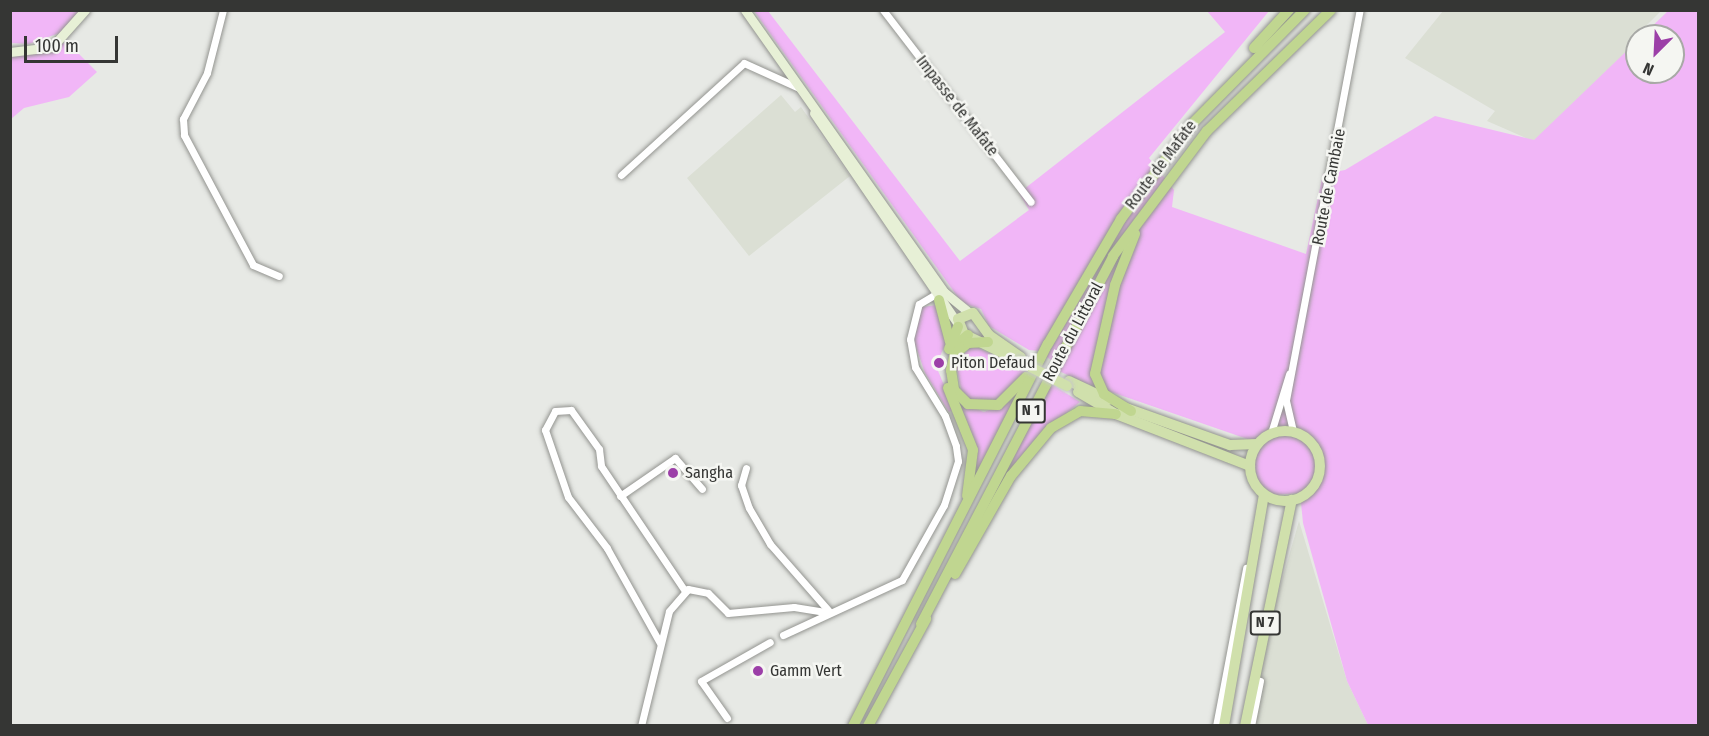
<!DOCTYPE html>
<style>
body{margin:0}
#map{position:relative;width:1709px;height:736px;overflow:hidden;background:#e7e9e5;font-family:"Fira Sans Condensed",sans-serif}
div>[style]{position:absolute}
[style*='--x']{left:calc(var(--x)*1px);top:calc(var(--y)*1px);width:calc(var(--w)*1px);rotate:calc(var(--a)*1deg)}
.built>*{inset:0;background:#dbdfd4}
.green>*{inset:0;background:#f1b6f7}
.roads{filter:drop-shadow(0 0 2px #939490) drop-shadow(0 0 2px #939490)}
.minor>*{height:7px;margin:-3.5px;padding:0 3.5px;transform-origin:3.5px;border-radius:3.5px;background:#fff}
.secondary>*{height:9px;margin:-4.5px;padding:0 4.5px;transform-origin:4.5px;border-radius:4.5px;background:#e7f0d6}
.primary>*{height:10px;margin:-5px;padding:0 5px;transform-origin:5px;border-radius:5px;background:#d0e0ac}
.primary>.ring{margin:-5px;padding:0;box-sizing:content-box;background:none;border:10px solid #d0e0ac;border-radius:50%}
.trunk>*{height:10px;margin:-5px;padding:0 5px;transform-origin:5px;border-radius:5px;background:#c0d690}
.bridges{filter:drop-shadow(0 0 2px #c6c7c6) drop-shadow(0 0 2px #c6c7c6)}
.primary-bridge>*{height:10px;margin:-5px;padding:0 5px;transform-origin:5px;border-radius:5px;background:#d0e0ac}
.dots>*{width:16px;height:16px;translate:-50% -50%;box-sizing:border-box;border:3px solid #f5f6f2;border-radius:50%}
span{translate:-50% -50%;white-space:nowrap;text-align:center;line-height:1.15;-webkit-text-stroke:5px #f5f6f2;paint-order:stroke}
.shield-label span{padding:2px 4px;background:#f5f6f2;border:2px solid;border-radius:4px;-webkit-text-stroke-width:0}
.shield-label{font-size:15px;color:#353634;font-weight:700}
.street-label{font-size:16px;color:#353634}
.poi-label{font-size:16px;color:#353634}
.left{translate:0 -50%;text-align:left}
.frame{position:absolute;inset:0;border:12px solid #353634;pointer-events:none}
.north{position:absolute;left:1625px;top:24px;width:60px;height:60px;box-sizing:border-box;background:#f5f6f2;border:2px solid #a8a9a6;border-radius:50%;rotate:204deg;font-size:16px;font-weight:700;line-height:24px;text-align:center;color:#353634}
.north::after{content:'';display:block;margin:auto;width:21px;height:27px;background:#9c3fa8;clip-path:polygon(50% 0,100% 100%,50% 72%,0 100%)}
.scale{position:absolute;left:24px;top:36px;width:94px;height:27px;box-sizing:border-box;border:3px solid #353634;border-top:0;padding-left:8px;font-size:18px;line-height:21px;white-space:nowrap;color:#353634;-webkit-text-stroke:4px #f5f6f2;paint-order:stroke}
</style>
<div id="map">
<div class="built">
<div style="clip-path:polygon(1443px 11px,1661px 11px,1632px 40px,1637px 72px,1592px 167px,1487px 121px,1495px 111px,1405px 58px)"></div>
<div style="clip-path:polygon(781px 95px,795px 112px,801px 107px,850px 176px,749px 256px,687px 178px)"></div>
<div style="clip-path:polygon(1299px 521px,1347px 681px,1368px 725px,1251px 726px,1272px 615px)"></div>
</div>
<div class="green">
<div style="clip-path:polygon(11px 11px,83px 11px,65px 31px,29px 44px,11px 43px)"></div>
<div style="clip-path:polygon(754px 11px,768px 11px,960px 261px,1029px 210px,1019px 193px,1225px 32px,1207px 11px,1269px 11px,1149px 158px,1174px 190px,1172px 207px,1306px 254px,1323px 174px,1345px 170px,1435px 116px,1534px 140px,1637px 41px,1637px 72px,1673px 72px,1673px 36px,1642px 36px,1668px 11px,1698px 11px,1698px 725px,1368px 725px,1347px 681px,1303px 523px,1300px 493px,1274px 495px,1259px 483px,1253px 464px,1262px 444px,1085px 383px,1050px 367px,1052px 361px,1040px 351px,1029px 350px,989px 326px,981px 309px,962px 303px)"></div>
<div style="clip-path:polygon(67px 42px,97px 72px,69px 97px,24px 108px,11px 119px,11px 50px,45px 50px)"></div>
<div style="clip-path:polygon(937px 305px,947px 340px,936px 366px,954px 409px,949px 412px,925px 373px,914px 341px,922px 307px)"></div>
<div style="clip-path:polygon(972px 345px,1027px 371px,1002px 401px,972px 401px,962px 393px,956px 365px)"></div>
<div style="clip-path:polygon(1050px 383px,1080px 402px,1035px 439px,1004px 478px)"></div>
<div style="clip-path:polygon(955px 400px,984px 412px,1014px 400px,976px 475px,975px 440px)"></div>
</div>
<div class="roads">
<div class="minor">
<div style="--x:223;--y:10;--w:65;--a:104.3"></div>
<div style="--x:207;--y:73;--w:52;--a:117.6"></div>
<div style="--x:183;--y:119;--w:16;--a:86"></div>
<div style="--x:184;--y:135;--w:147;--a:62"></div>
<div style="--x:253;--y:265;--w:28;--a:23"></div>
<div style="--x:883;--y:10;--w:242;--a:52.4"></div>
<div style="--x:621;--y:175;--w:166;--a:-42.3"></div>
<div style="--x:744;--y:63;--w:60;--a:24.4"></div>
<div style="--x:1293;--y:431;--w:32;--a:-103"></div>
<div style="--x:1286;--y:400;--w:397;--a:-79.3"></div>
<div style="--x:1271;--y:433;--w:62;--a:-73"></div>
<div style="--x:746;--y:468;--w:18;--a:106"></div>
<div style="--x:741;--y:485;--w:24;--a:71"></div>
<div style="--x:749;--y:508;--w:42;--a:59.7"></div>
<div style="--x:770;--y:544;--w:88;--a:48.7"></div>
<div style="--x:620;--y:496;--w:67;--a:-34.6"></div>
<div style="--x:675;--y:458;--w:41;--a:48.9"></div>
<div style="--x:783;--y:635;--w:131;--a:-24.8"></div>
<div style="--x:902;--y:580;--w:86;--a:-60.8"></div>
<div style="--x:944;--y:505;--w:46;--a:-72.3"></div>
<div style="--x:958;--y:461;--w:15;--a:-98"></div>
<div style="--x:956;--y:446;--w:32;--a:-110"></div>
<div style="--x:945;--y:416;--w:57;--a:-121.5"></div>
<div style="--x:915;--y:367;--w:28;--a:-100"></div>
<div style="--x:910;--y:339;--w:36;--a:-76"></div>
<div style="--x:919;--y:304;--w:23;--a:-31"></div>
<div style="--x:660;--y:643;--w:109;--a:-119.2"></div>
<div style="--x:607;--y:548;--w:64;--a:-127.4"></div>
<div style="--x:568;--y:497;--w:71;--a:-108.9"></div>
<div style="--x:545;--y:430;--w:21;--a:-62"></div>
<div style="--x:555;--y:411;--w:16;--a:-4"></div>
<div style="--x:571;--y:410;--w:48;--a:54.3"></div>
<div style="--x:599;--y:449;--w:17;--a:83"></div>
<div style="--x:601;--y:466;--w:151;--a:56.1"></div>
<div style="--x:727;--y:718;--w:45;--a:-125.1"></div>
<div style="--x:701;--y:681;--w:79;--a:-29.5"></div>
<div style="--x:641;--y:726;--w:118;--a:-76.3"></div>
<div style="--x:669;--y:611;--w:29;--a:-49"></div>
<div style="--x:688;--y:589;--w:20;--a:11"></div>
<div style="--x:708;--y:593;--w:28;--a:45"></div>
<div style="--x:728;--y:613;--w:66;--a:-5.2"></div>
<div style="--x:794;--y:607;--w:30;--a:9"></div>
<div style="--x:1216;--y:726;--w:161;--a:-79.2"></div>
<div style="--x:1251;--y:726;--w:46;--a:-78.7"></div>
</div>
<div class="secondary">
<div style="--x:745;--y:10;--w:345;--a:54.8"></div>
<div style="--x:944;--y:292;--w:32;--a:39"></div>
<div style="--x:10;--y:52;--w:42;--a:-6.8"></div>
<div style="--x:52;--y:47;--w:50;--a:-48.3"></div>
<div style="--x:814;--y:113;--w:254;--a:55.7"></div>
</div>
<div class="primary">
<div style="--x:1019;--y:361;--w:61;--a:-153.9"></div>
<div style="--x:964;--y:334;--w:16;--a:-112"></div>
<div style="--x:958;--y:319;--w:16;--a:-22"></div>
<div style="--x:973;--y:313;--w:27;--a:54"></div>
<div style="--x:989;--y:335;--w:39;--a:35"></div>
<div style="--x:1069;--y:381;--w:44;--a:25.4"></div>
<div style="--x:1078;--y:392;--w:44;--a:30.1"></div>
<div style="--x:1116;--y:414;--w:144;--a:21.2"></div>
<div style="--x:1123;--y:407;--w:114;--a:19.6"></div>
<div style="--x:1230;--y:445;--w:27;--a:-2"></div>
<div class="ring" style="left:1250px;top:431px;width:60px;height:60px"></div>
<div style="--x:1224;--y:726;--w:235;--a:-80.2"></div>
<div style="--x:1245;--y:726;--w:231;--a:-78.3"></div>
</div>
<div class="trunk">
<div style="--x:1254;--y:48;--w:52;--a:-47.4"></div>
<div style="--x:939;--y:300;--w:43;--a:75.3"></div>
<div style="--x:968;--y:335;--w:14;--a:141"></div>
<div style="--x:957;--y:344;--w:27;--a:103"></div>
<div style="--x:951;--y:370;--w:20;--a:81"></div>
<div style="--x:954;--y:390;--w:20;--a:45"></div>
<div style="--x:968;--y:404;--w:30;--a:2"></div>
<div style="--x:998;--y:405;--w:40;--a:-45"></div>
<div style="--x:949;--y:349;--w:24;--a:-68"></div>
<div style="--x:958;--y:351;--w:13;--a:-39"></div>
<div style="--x:968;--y:343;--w:20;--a:-3"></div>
<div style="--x:948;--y:388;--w:67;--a:68"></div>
<div style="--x:973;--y:450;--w:46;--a:97.4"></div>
<div style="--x:1131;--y:411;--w:32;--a:-148"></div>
<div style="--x:1104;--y:394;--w:22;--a:-114"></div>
<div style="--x:1095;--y:374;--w:91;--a:-77.3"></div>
<div style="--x:1115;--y:285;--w:55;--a:-68.6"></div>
<div style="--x:955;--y:574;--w:113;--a:-60.3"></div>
<div style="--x:1011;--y:476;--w:62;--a:-50.2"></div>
<div style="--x:1051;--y:428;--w:34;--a:-30"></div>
<div style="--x:1080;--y:411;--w:36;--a:5"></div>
<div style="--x:921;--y:624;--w:415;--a:-62.4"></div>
<div style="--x:1113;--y:256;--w:156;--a:-53.1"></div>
<div style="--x:1207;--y:131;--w:173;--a:-44.3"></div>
<div style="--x:853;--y:726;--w:429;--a:-63"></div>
<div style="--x:1048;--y:344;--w:145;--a:-59.7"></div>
<div style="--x:1121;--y:219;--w:117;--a:-53.3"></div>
<div style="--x:1191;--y:125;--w:162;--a:-45.3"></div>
<div style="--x:868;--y:726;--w:122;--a:-61.5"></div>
</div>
</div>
<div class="bridges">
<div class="primary-bridge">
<div style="--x:1019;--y:361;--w:54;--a:27.5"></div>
</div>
</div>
<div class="dots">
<div style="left:939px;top:363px;background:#9c3fa8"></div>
<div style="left:673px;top:473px;background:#9c3fa8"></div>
<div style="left:758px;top:671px;background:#9c3fa8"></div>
</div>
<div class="shield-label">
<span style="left:1031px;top:411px">N 1</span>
<span style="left:1265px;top:623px">N 7</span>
</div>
<div class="street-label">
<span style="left:957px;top:106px;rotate:52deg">Impasse de Mafate</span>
<span style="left:1161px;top:165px;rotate:-53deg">Route de Mafate</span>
<span style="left:1329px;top:187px;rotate:-79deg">Route de Cambaie</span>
<span style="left:1073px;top:332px;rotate:-62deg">Route du Littoral</span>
</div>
<div class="poi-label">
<span class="left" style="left:951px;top:363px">Piton Defaud</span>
<span class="left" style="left:685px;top:473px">Sangha</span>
<span class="left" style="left:770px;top:671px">Gamm Vert</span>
</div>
<div class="frame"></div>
<div class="north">N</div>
<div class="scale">100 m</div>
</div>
